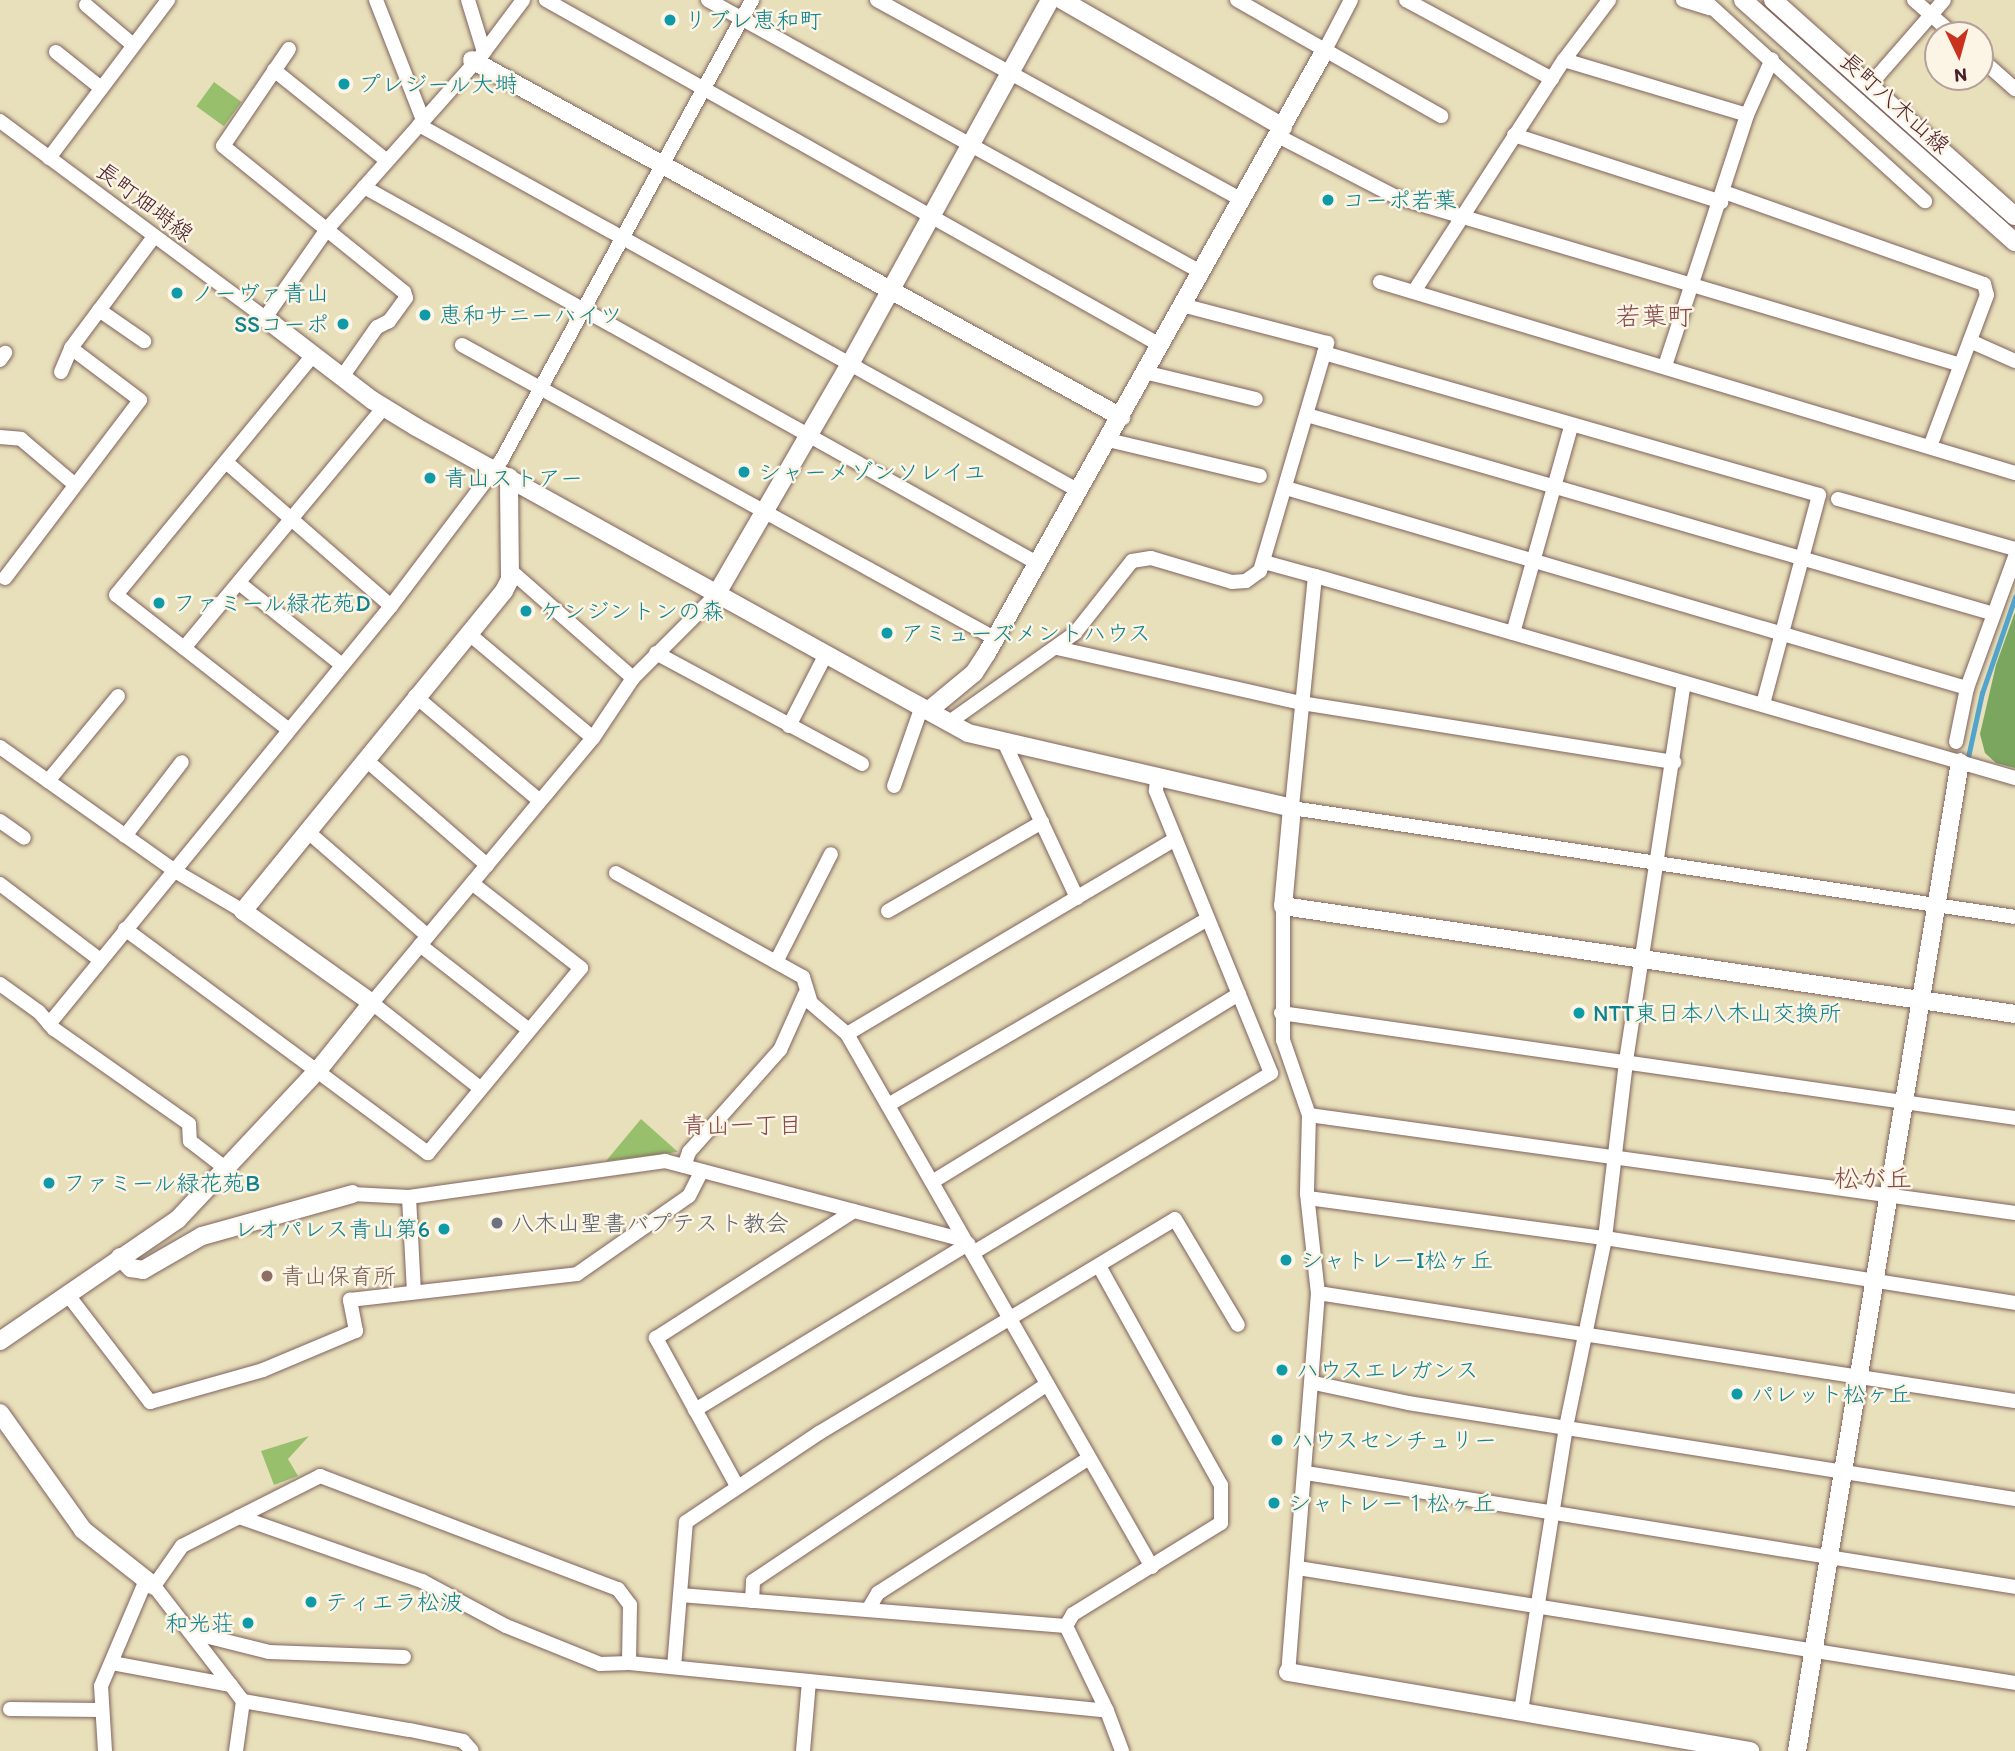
<!DOCTYPE html>
<meta charset="utf-8">
<style>
body{margin:0}
#map{position:relative;width:2015px;height:1751px;overflow:hidden;background:#e8e0bb;font-family:Itim,"Klee One",sans-serif}
div>[style]{position:absolute}
[style*='--x']{left:calc(var(--x)*1px);top:calc(var(--y)*1px);width:calc(var(--w)*1px);rotate:calc(var(--a)*1deg)}
.green>*{inset:0;background:#98c06c;transform-origin:0 0}
.forest>*{inset:0;background:#7aa660}
.stream>*{height:5px;margin:-2.5px;padding:0 2.5px;transform-origin:2.5px;border-radius:2.5px;background:#52a4cd}
.roads{filter:drop-shadow(0 0 2px #81635d) drop-shadow(0 0 2px #81635d)}
.minor>*{height:14px;margin:-7px;padding:0 7px;transform-origin:7px;border-radius:7px;background:#fff}
.tertiary>*{height:18px;margin:-9px;padding:0 9px;transform-origin:9px;border-radius:9px;background:#fff}
.dots>*{width:19px;height:19px;translate:-50% -50%;box-sizing:border-box;border:4px solid #fcf5e5;border-radius:50%}
span{translate:-50% -50%;white-space:nowrap;text-align:center;line-height:1.15;-webkit-text-stroke:5px #fcf5e5;paint-order:stroke}
.culture-label{font-size:23px;color:#0d838f}
.left{translate:0 -50%;text-align:left}
.right{translate:-100% -50%;text-align:right}
.street-label{font-size:23px;color:#4a1f2b}
.worship-label{font-size:23px;color:#5b616d}
.education-label{font-size:23px;color:#785e54}
.neighbourhood-label{font-size:24px;color:#854a4c}
.quarter-label{font-size:26px;color:#854a4c}
.north{position:absolute;left:1924px;top:21px;width:70px;height:70px;box-sizing:border-box;background:#fcf5e5;border:2px solid #b59f9b;border-radius:50%;rotate:175deg;font-size:19px;font-weight:700;line-height:28px;text-align:center;color:#4a1f2b}
.north::after{content:'';display:block;margin:auto;width:24px;height:32px;background:#c8321e;clip-path:polygon(50% 0,100% 100%,50% 72%,0 100%)}
</style>
<div id="map">
<div class="green">
<div style="left:214px;top:82px;width:34px;height:30px;rotate:36deg"></div>
<div style="clip-path:polygon(641px 1119px,678px 1152px,606px 1161px)"></div>
<div style="clip-path:polygon(309px 1436px,288px 1459px,298px 1476px,274px 1485px,261px 1451px)"></div>
</div>
<div class="forest">
<div style="clip-path:polygon(2015px 612px,2015px 768px,1996px 763px,1985px 753px,1980px 734px,1996px 665px)"></div>
</div>
<div class="stream">
<div style="--x:1968;--y:757;--w:66;--a:-77.7"></div>
<div style="--x:1982;--y:693;--w:102;--a:-71"></div>
</div>
<div class="roads">
<div class="minor">
<div style="--x:376;--y:0;--w:129;--a:68.6"></div>
<div style="--x:468;--y:0;--w:54;--a:72.9"></div>
<div style="--x:546;--y:0;--w:704;--a:29.33"></div>
<div style="--x:708;--y:0;--w:561;--a:28.9"></div>
<div style="--x:877;--y:0;--w:416;--a:28.7"></div>
<div style="--x:1237;--y:0;--w:235;--a:29.6"></div>
<div style="--x:1406;--y:0;--w:166;--a:28.4"></div>
<div style="--x:1683;--y:0;--w:28;--a:17"></div>
<div style="--x:1704;--y:0;--w:299;--a:42.3"></div>
<div style="--x:1914;--y:0;--w:53;--a:41.2"></div>
<div style="--x:86;--y:5;--w:60;--a:40.3"></div>
<div style="--x:289;--y:49;--w:117;--a:124.2"></div>
<div style="--x:223;--y:146;--w:233;--a:38.9"></div>
<div style="--x:404;--y:292;--w:6;--a:72"></div>
<div style="--x:406;--y:298;--w:29;--a:126"></div>
<div style="--x:389;--y:321;--w:13;--a:153"></div>
<div style="--x:377;--y:327;--w:61;--a:125"></div>
<div style="--x:1325;--y:50;--w:56;--a:-62.5"></div>
<div style="--x:56;--y:52;--w:58;--a:38.7"></div>
<div style="--x:1980;--y:58;--w:47;--a:41.5"></div>
<div style="--x:1564;--y:60;--w:191;--a:16.7"></div>
<div style="--x:274;--y:70;--w:145;--a:38.8"></div>
<div style="--x:1869;--y:86;--w:114;--a:-48.9"></div>
<div style="--x:0;--y:121;--w:330;--a:36.6"></div>
<div style="--x:265;--y:318;--w:108;--a:-55.1"></div>
<div style="--x:327;--y:229;--w:237;--a:-48.4"></div>
<div style="--x:484;--y:52;--w:65;--a:-53.1"></div>
<div style="--x:419;--y:125;--w:755;--a:29.01"></div>
<div style="--x:1514;--y:135;--w:218;--a:17.9"></div>
<div style="--x:1278;--y:136;--w:133;--a:27.3"></div>
<div style="--x:1396;--y:197;--w:589;--a:16.56"></div>
<div style="--x:49;--y:158;--w:198;--a:-53"></div>
<div style="--x:364;--y:187;--w:771;--a:29.19"></div>
<div style="--x:1724;--y:192;--w:276;--a:19.5"></div>
<div style="--x:1984;--y:284;--w:11;--a:75"></div>
<div style="--x:1987;--y:295;--w:162;--a:110.6"></div>
<div style="--x:1380;--y:282;--w:663;--a:16.74"></div>
<div style="--x:1415;--y:290;--w:274;--a:-57.1"></div>
<div style="--x:1564;--y:60;--w:75;--a:-53.1"></div>
<div style="--x:99;--y:310;--w:55;--a:34.6"></div>
<div style="--x:1970;--y:341;--w:49;--a:24"></div>
<div style="--x:462;--y:345;--w:610;--a:28.84"></div>
<div style="--x:1324;--y:353;--w:515;--a:16.01"></div>
<div style="--x:1819;--y:495;--w:216;--a:105"></div>
<div style="--x:0;--y:360;--w:9;--a:-54"></div>
<div style="--x:1665;--y:366;--w:264;--a:-71.9"></div>
<div style="--x:1747;--y:115;--w:61;--a:-65.9"></div>
<div style="--x:61;--y:372;--w:26;--a:-67"></div>
<div style="--x:71;--y:348;--w:137;--a:-53.3"></div>
<div style="--x:1144;--y:372;--w:115;--a:13.6"></div>
<div style="--x:1307;--y:415;--w:715;--a:16.15"></div>
<div style="--x:0;--y:437;--w:21;--a:5"></div>
<div style="--x:21;--y:439;--w:70;--a:40.3"></div>
<div style="--x:1108;--y:440;--w:156;--a:13.3"></div>
<div style="--x:226;--y:462;--w:219;--a:41.1"></div>
<div style="--x:1286;--y:488;--w:710;--a:16.37"></div>
<div style="--x:1838;--y:499;--w:184;--a:15.8"></div>
<div style="--x:1264;--y:562;--w:53;--a:15.4"></div>
<div style="--x:510;--y:570;--w:164;--a:41.3"></div>
<div style="--x:5;--y:578;--w:223;--a:-52.8"></div>
<div style="--x:140;--y:400;--w:86;--a:-143"></div>
<div style="--x:239;--y:583;--w:132;--a:38.5"></div>
<div style="--x:468;--y:633;--w:163;--a:40"></div>
<div style="--x:1513;--y:633;--w:215;--a:-74.3"></div>
<div style="--x:184;--y:648;--w:313;--a:-50.3"></div>
<div style="--x:1057;--y:648;--w:250;--a:12.7"></div>
<div style="--x:1301;--y:703;--w:378;--a:9"></div>
<div style="--x:656;--y:653;--w:234;--a:28.3"></div>
<div style="--x:415;--y:696;--w:163;--a:40"></div>
<div style="--x:948;--y:723;--w:156;--a:-35.3"></div>
<div style="--x:1075;--y:633;--w:92;--a:-51.6"></div>
<div style="--x:1132;--y:561;--w:19;--a:-9"></div>
<div style="--x:1151;--y:558;--w:84;--a:16.5"></div>
<div style="--x:1232;--y:582;--w:14;--a:-4"></div>
<div style="--x:1246;--y:581;--w:17;--a:-36"></div>
<div style="--x:1260;--y:571;--w:238;--a:-73.6"></div>
<div style="--x:1327;--y:343;--w:150;--a:-165.3"></div>
<div style="--x:789;--y:726;--w:81;--a:-62.8"></div>
<div style="--x:289;--y:730;--w:219;--a:-142"></div>
<div style="--x:116;--y:595;--w:310;--a:-50.6"></div>
<div style="--x:1956;--y:742;--w:55;--a:-78.5"></div>
<div style="--x:1967;--y:688;--w:140;--a:-69.9"></div>
<div style="--x:1005;--y:744;--w:170;--a:64.9"></div>
<div style="--x:0;--y:747;--w:214;--a:35.3"></div>
<div style="--x:175;--y:871;--w:79;--a:30.5"></div>
<div style="--x:365;--y:759;--w:162;--a:41"></div>
<div style="--x:2015;--y:778;--w:729;--a:-163.9"></div>
<div style="--x:1315;--y:576;--w:233;--a:95.7"></div>
<div style="--x:1292;--y:808;--w:731;--a:8.57"></div>
<div style="--x:48;--y:781;--w:110;--a:-50.5"></div>
<div style="--x:894;--y:786;--w:85;--a:-70.7"></div>
<div style="--x:0;--y:821;--w:29;--a:35"></div>
<div style="--x:307;--y:831;--w:160;--a:41"></div>
<div style="--x:125;--y:836;--w:93;--a:-52.4"></div>
<div style="--x:616;--y:873;--w:214;--a:29.1"></div>
<div style="--x:803;--y:977;--w:27;--a:73"></div>
<div style="--x:811;--y:1003;--w:48;--a:40.7"></div>
<div style="--x:847;--y:1034;--w:614;--a:60.22"></div>
<div style="--x:0;--y:884;--w:126;--a:37.2"></div>
<div style="--x:1283;--y:906;--w:134;--a:90"></div>
<div style="--x:1283;--y:1040;--w:79;--a:70.9"></div>
<div style="--x:1309;--y:1115;--w:79;--a:91.5"></div>
<div style="--x:1307;--y:1194;--w:100;--a:83.7"></div>
<div style="--x:1318;--y:1293;--w:380;--a:94.5"></div>
<div style="--x:888;--y:911;--w:178;--a:-30"></div>
<div style="--x:125;--y:929;--w:377;--a:36.5"></div>
<div style="--x:428;--y:1153;--w:240;--a:-50.4"></div>
<div style="--x:581;--y:968;--w:138;--a:-142.1"></div>
<div style="--x:420;--y:945;--w:137;--a:37.9"></div>
<div style="--x:776;--y:962;--w:121;--a:-63"></div>
<div style="--x:0;--y:984;--w:48;--a:35.7"></div>
<div style="--x:39;--y:1012;--w:23;--a:49"></div>
<div style="--x:54;--y:1029;--w:165;--a:35.1"></div>
<div style="--x:189;--y:1124;--w:17;--a:87"></div>
<div style="--x:190;--y:1141;--w:44;--a:37.6"></div>
<div style="--x:1281;--y:1013;--w:741;--a:8.14"></div>
<div style="--x:49;--y:1024;--w:540;--a:-50.71"></div>
<div style="--x:391;--y:606;--w:184;--a:-52.9"></div>
<div style="--x:502;--y:459;--w:523;--a:-61.42"></div>
<div style="--x:847;--y:1034;--w:382;--a:-30.7"></div>
<div style="--x:480;--y:1088;--w:137;--a:-141.8"></div>
<div style="--x:372;--y:1003;--w:345;--a:-50.2"></div>
<div style="--x:593;--y:738;--w:72;--a:-56.3"></div>
<div style="--x:633;--y:678;--w:117;--a:-45"></div>
<div style="--x:888;--y:1105;--w:370;--a:-30.2"></div>
<div style="--x:1309;--y:1115;--w:713;--a:7.9"></div>
<div style="--x:684;--y:1166;--w:15;--a:-70"></div>
<div style="--x:689;--y:1152;--w:137;--a:-48.3"></div>
<div style="--x:780;--y:1050;--w:61;--a:-65.9"></div>
<div style="--x:932;--y:1182;--w:360;--a:-31.5"></div>
<div style="--x:352;--y:1194;--w:57;--a:3"></div>
<div style="--x:409;--y:1197;--w:259;--a:-8"></div>
<div style="--x:665;--y:1161;--w:309;--a:14.8"></div>
<div style="--x:409;--y:1197;--w:94;--a:87"></div>
<div style="--x:1308;--y:1198;--w:300;--a:7.7"></div>
<div style="--x:1605;--y:1238;--w:415;--a:9"></div>
<div style="--x:973;--y:1253;--w:348;--a:-31.1"></div>
<div style="--x:1271;--y:1073;--w:305;--a:-112.2"></div>
<div style="--x:1156;--y:791;--w:14;--a:-86"></div>
<div style="--x:1099;--y:1266;--w:251;--a:60.9"></div>
<div style="--x:1221;--y:1485;--w:38;--a:90"></div>
<div style="--x:1221;--y:1523;--w:174;--a:148.4"></div>
<div style="--x:1073;--y:1614;--w:14;--a:120"></div>
<div style="--x:1066;--y:1626;--w:94;--a:64.2"></div>
<div style="--x:1318;--y:1293;--w:705;--a:8.81"></div>
<div style="--x:68;--y:1295;--w:135;--a:52.5"></div>
<div style="--x:150;--y:1402;--w:117;--a:-15.8"></div>
<div style="--x:263;--y:1370;--w:101;--a:-22.8"></div>
<div style="--x:356;--y:1331;--w:32;--a:-101"></div>
<div style="--x:350;--y:1300;--w:228;--a:-6.5"></div>
<div style="--x:577;--y:1274;--w:136;--a:-34.9"></div>
<div style="--x:689;--y:1196;--w:28;--a:-63"></div>
<div style="--x:1314;--y:1383;--w:96;--a:12"></div>
<div style="--x:1408;--y:1403;--w:615;--a:8.99"></div>
<div style="--x:695;--y:1410;--w:320;--a:-31.3"></div>
<div style="--x:1306;--y:1473;--w:718;--a:9.13"></div>
<div style="--x:737;--y:1486;--w:169;--a:-118.7"></div>
<div style="--x:656;--y:1338;--w:235;--a:-32.7"></div>
<div style="--x:239;--y:1517;--w:91;--a:-26.8"></div>
<div style="--x:320;--y:1476;--w:319;--a:20.8"></div>
<div style="--x:618;--y:1589;--w:20;--a:53"></div>
<div style="--x:630;--y:1605;--w:58;--a:91"></div>
<div style="--x:1298;--y:1568;--w:726;--a:9.11"></div>
<div style="--x:680;--y:1595;--w:387;--a:4.6"></div>
<div style="--x:752;--y:1601;--w:20;--a:-87"></div>
<div style="--x:753;--y:1581;--w:354;--a:-33.8"></div>
<div style="--x:868;--y:1610;--w:20;--a:-60"></div>
<div style="--x:878;--y:1593;--w:250;--a:-32.6"></div>
<div style="--x:193;--y:1633;--w:78;--a:14"></div>
<div style="--x:269;--y:1652;--w:135;--a:2.1"></div>
<div style="--x:112;--y:1663;--w:121;--a:10.5"></div>
<div style="--x:674;--y:1667;--w:145;--a:-85.3"></div>
<div style="--x:686;--y:1522;--w:160;--a:-33.8"></div>
<div style="--x:819;--y:1433;--w:415;--a:-31"></div>
<div style="--x:1175;--y:1219;--w:123;--a:59.3"></div>
<div style="--x:243;--y:1701;--w:169;--a:9.9"></div>
<div style="--x:410;--y:1730;--w:54;--a:11.7"></div>
<div style="--x:463;--y:1741;--w:13;--a:48"></div>
<div style="--x:10;--y:1709;--w:91;--a:0.6"></div>
<div style="--x:1521;--y:1711;--w:288;--a:-81"></div>
<div style="--x:1566;--y:1427;--w:193;--a:-78.3"></div>
<div style="--x:1605;--y:1238;--w:178;--a:-83.2"></div>
<div style="--x:1626;--y:1061;--w:382;--a:-81.3"></div>
<div style="--x:105;--y:1751;--w:65;--a:-93.5"></div>
<div style="--x:101;--y:1686;--w:115;--a:-67"></div>
<div style="--x:236;--y:1751;--w:50;--a:-82"></div>
<div style="--x:243;--y:1701;--w:145;--a:-127.7"></div>
<div style="--x:154;--y:1586;--w:49;--a:-55"></div>
<div style="--x:182;--y:1546;--w:64;--a:-27"></div>
<div style="--x:239;--y:1517;--w:194;--a:19.3"></div>
<div style="--x:422;--y:1581;--w:95;--a:28.2"></div>
<div style="--x:506;--y:1626;--w:101;--a:22"></div>
<div style="--x:600;--y:1664;--w:29;--a:-2"></div>
<div style="--x:629;--y:1663;--w:480;--a:5.7"></div>
<div style="--x:1107;--y:1711;--w:43;--a:69.4"></div>
<div style="--x:803;--y:1751;--w:70;--a:-85.1"></div>
</div>
<div class="tertiary">
<div style="--x:1062;--y:0;--w:255;--a:29.9"></div>
<div style="--x:1743;--y:0;--w:364;--a:41.7"></div>
<div style="--x:1773;--y:0;--w:324;--a:41.8"></div>
<div style="--x:472;--y:60;--w:741;--a:28.81"></div>
<div style="--x:265;--y:318;--w:135;--a:37.5"></div>
<div style="--x:372;--y:400;--w:52;--a:31.5"></div>
<div style="--x:416;--y:427;--w:631;--a:29"></div>
<div style="--x:968;--y:733;--w:333;--a:13"></div>
<div style="--x:1292;--y:808;--w:98;--a:95.2"></div>
<div style="--x:1283;--y:906;--w:740;--a:8.39"></div>
<div style="--x:716;--y:595;--w:267;--a:-59.9"></div>
<div style="--x:850;--y:364;--w:415;--a:-61.2"></div>
<div style="--x:928;--y:711;--w:60;--a:-39.6"></div>
<div style="--x:974;--y:673;--w:24;--a:-57"></div>
<div style="--x:987;--y:653;--w:691;--a:-60.73"></div>
<div style="--x:120;--y:1257;--w:16;--a:45"></div>
<div style="--x:131;--y:1268;--w:12;--a:9"></div>
<div style="--x:143;--y:1270;--w:68;--a:-30"></div>
<div style="--x:202;--y:1236;--w:156;--a:-15.6"></div>
<div style="--x:0;--y:1341;--w:216;--a:-34.4"></div>
<div style="--x:178;--y:1219;--w:206;--a:-46.8"></div>
<div style="--x:319;--y:1069;--w:85;--a:-51.2"></div>
<div style="--x:372;--y:1003;--w:158;--a:-144.5"></div>
<div style="--x:243;--y:911;--w:413;--a:-50.8"></div>
<div style="--x:504;--y:591;--w:13;--a:-63"></div>
<div style="--x:510;--y:579;--w:102;--a:-90.6"></div>
<div style="--x:0;--y:1413;--w:143;--a:54.6"></div>
<div style="--x:83;--y:1530;--w:90;--a:38.3"></div>
<div style="--x:1288;--y:1672;--w:469;--a:9.7"></div>
<div style="--x:1797;--y:1751;--w:1002;--a:-80.64"></div>
</div>
</div>
<div class="dots">
<div style="left:670px;top:20px;background:#0f9aa8"></div>
<div style="left:344px;top:84px;background:#0f9aa8"></div>
<div style="left:1328px;top:200px;background:#0f9aa8"></div>
<div style="left:177px;top:293px;background:#0f9aa8"></div>
<div style="left:425px;top:315px;background:#0f9aa8"></div>
<div style="left:343px;top:324px;background:#0f9aa8"></div>
<div style="left:744px;top:472px;background:#0f9aa8"></div>
<div style="left:430px;top:478px;background:#0f9aa8"></div>
<div style="left:159px;top:603px;background:#0f9aa8"></div>
<div style="left:526px;top:611px;background:#0f9aa8"></div>
<div style="left:887px;top:633px;background:#0f9aa8"></div>
<div style="left:1579px;top:1013px;background:#0f9aa8"></div>
<div style="left:49px;top:1183px;background:#0f9aa8"></div>
<div style="left:497px;top:1223px;background:#6b7280"></div>
<div style="left:444px;top:1229px;background:#0f9aa8"></div>
<div style="left:1286px;top:1260px;background:#0f9aa8"></div>
<div style="left:267px;top:1276px;background:#8d6e63"></div>
<div style="left:1282px;top:1370px;background:#0f9aa8"></div>
<div style="left:1737px;top:1394px;background:#0f9aa8"></div>
<div style="left:1277px;top:1440px;background:#0f9aa8"></div>
<div style="left:1274px;top:1503px;background:#0f9aa8"></div>
<div style="left:311px;top:1602px;background:#0f9aa8"></div>
<div style="left:248px;top:1623px;background:#0f9aa8"></div>
</div>
<div class="culture-label">
<span class="left" style="left:684px;top:20px">リブレ恵和町</span>
<span class="left" style="left:358px;top:84px">プレジール大塒</span>
<span class="left" style="left:1342px;top:200px">コーポ若葉</span>
<span class="left" style="left:191px;top:293px">ノーヴァ青山</span>
<span class="left" style="left:439px;top:315px">恵和サニーハイツ</span>
<span class="right" style="left:329px;top:324px">SSコーポ</span>
<span class="left" style="left:758px;top:472px">シャーメゾンソレイユ</span>
<span class="left" style="left:444px;top:478px">青山ストアー</span>
<span class="left" style="left:173px;top:603px">ファミール緑花苑D</span>
<span class="left" style="left:540px;top:611px">ケンジントンの森</span>
<span class="left" style="left:901px;top:633px">アミューズメントハウス</span>
<span class="left" style="left:1593px;top:1013px">NTT東日本八木山交換所</span>
<span class="left" style="left:63px;top:1183px">ファミール緑花苑B</span>
<span class="right" style="left:430px;top:1229px">レオパレス青山第6</span>
<span class="left" style="left:1300px;top:1260px">シャトレーI松ヶ丘</span>
<span class="left" style="left:1296px;top:1370px">ハウスエレガンス</span>
<span class="left" style="left:1751px;top:1394px">パレット松ヶ丘</span>
<span class="left" style="left:1291px;top:1440px">ハウスセンチュリー</span>
<span class="left" style="left:1288px;top:1503px">シャトレー１松ヶ丘</span>
<span class="left" style="left:325px;top:1602px">ティエラ松波</span>
<span class="right" style="left:234px;top:1623px">和光荘</span>
</div>
<div class="street-label">
<span style="left:1895px;top:103px;rotate:42deg">長町八木山線</span>
<span style="left:145px;top:202px;rotate:37deg">長町畑塒線</span>
</div>
<div class="worship-label">
<span class="left" style="left:511px;top:1223px">八木山聖書バプテスト教会</span>
</div>
<div class="education-label">
<span class="left" style="left:281px;top:1276px">青山保育所</span>
</div>
<div class="neighbourhood-label">
<span style="left:742px;top:1125px">青山一丁目</span>
</div>
<div class="quarter-label">
<span style="left:1654px;top:317px">若葉町</span>
<span style="left:1873px;top:1179px">松が丘</span>
</div>
<div class="north">N</div>
</div>
